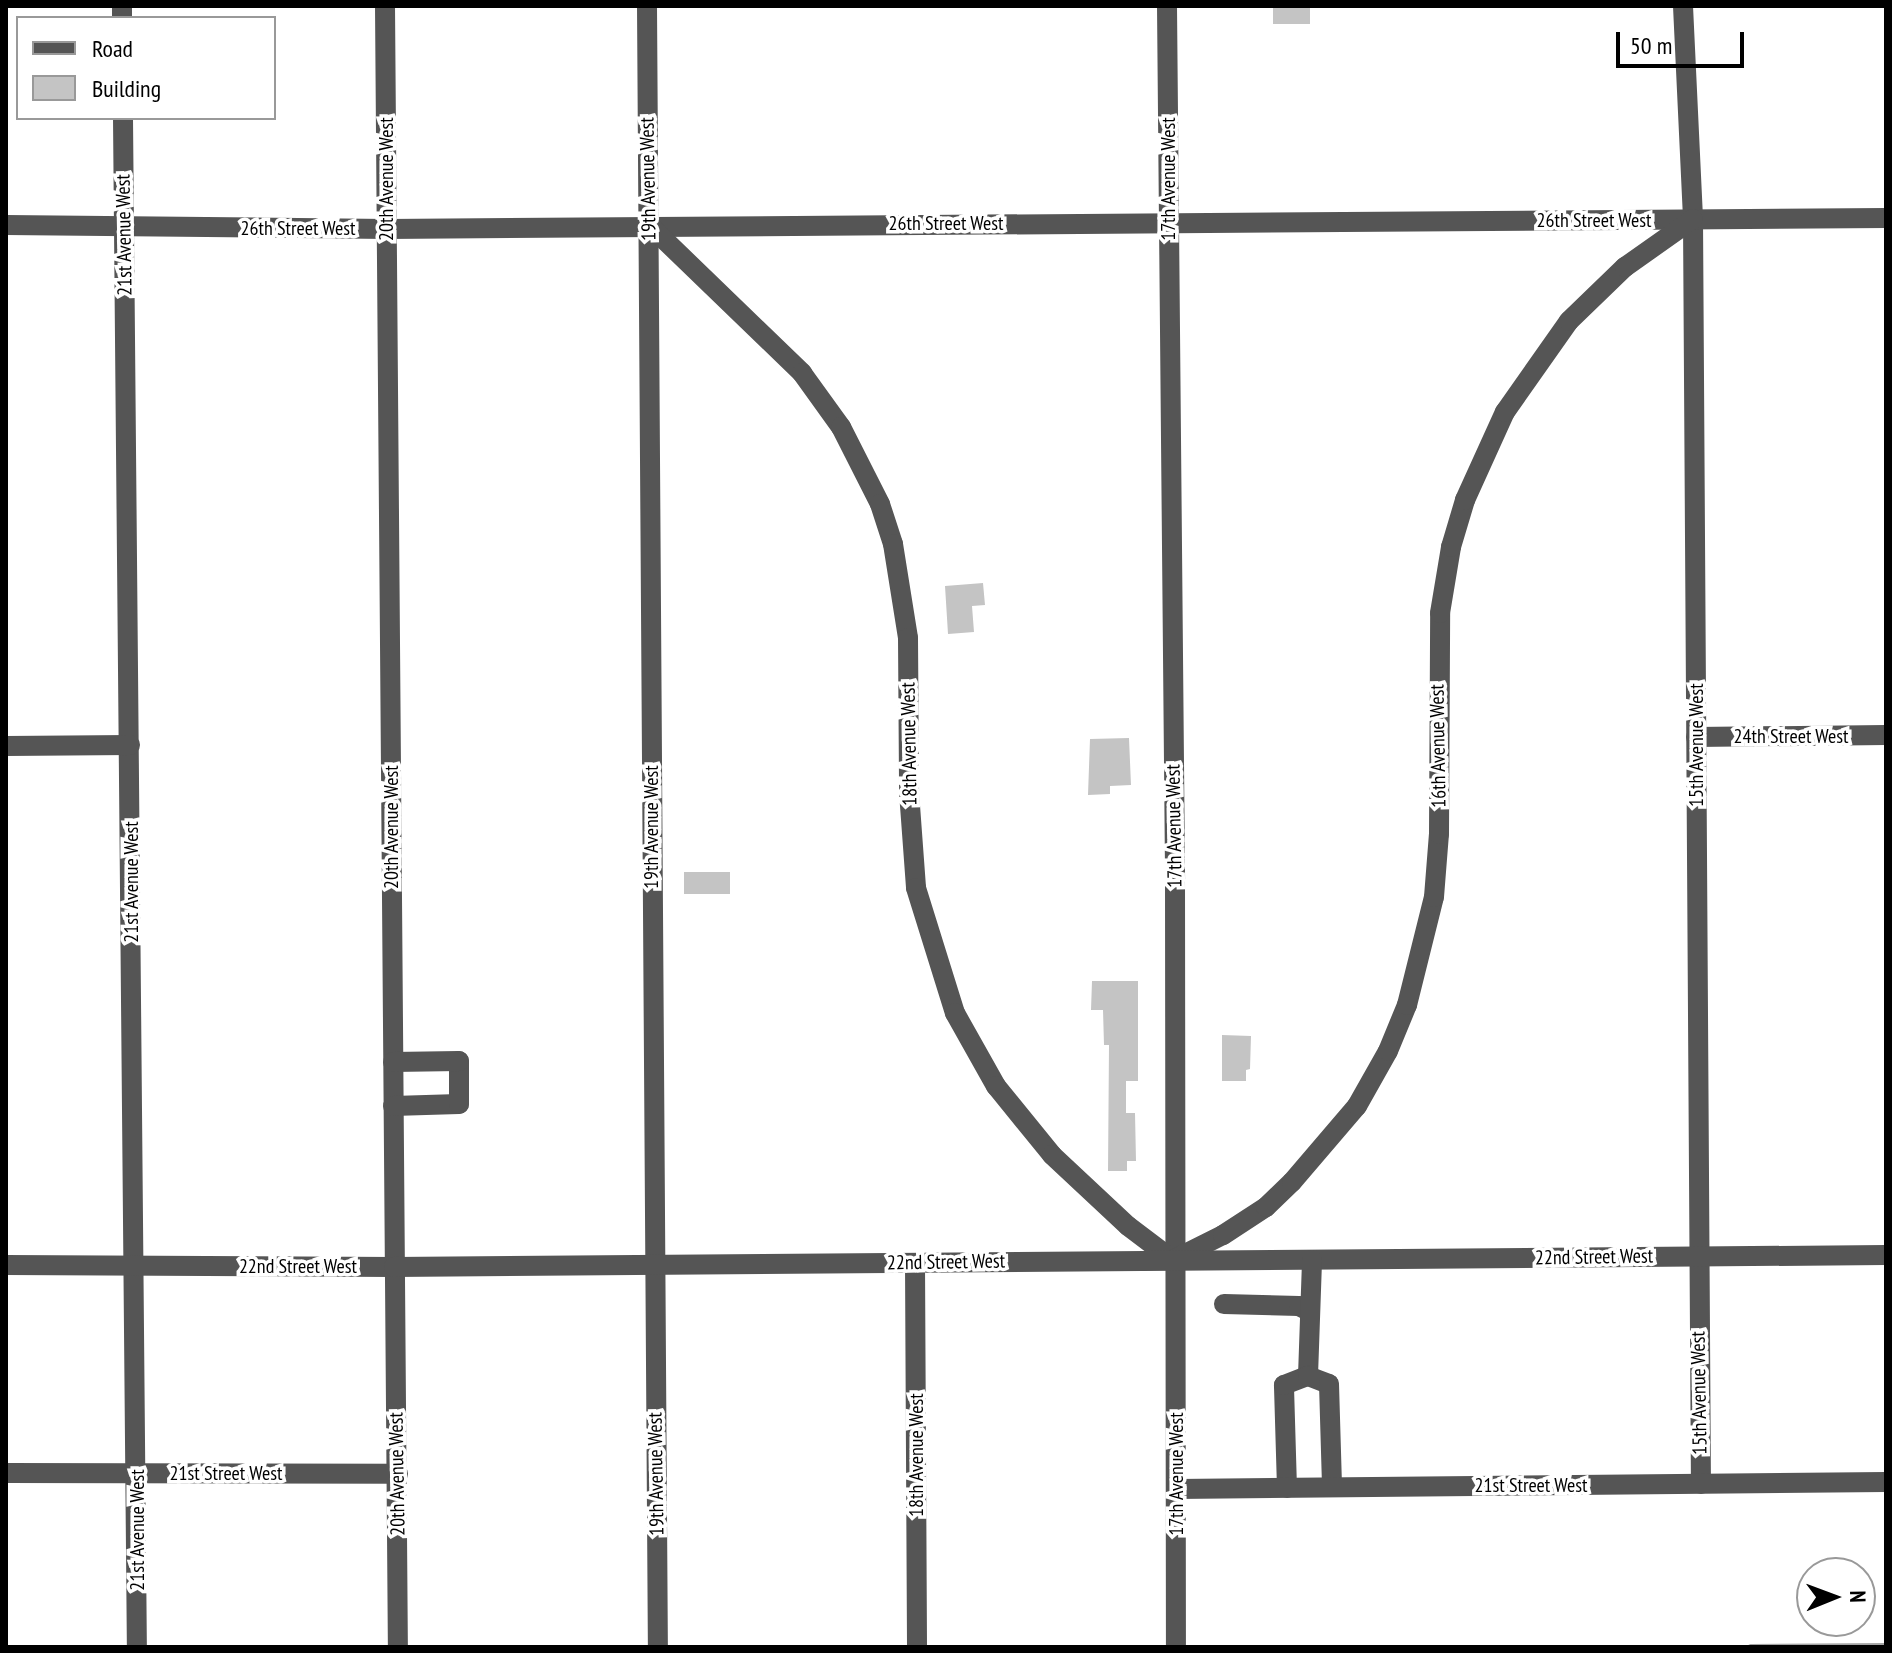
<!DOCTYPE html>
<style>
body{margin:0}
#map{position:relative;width:1892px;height:1653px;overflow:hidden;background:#fff;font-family:"PT Sans Narrow",sans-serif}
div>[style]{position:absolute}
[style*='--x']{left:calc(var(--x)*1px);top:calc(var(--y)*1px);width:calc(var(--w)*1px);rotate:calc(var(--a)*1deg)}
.stream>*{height:5px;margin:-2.5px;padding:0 2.5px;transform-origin:2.5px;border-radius:2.5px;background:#a3a3a3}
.building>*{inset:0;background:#c4c4c4;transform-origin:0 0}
.minor>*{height:20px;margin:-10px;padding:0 10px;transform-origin:10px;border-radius:10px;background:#555}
span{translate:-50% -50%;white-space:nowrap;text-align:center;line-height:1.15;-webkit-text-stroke:7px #fff;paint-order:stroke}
.street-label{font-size:20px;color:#000}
.frame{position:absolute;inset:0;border:8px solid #000;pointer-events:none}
.legend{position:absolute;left:16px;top:16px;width:260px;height:104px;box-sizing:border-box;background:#fff;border:2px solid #999;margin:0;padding:10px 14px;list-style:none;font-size:24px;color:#000}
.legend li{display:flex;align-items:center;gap:16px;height:40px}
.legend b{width:40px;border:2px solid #999}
.north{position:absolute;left:1796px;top:1557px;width:80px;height:80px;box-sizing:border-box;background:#fff;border:2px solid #999;border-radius:50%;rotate:89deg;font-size:22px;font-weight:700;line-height:32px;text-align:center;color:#000}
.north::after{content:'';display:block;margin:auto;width:28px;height:36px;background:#000;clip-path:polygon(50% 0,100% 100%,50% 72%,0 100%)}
.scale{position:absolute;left:1616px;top:32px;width:128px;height:36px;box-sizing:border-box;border:4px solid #000;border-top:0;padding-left:10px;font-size:24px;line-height:28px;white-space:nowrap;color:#000;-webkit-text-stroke:6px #fff;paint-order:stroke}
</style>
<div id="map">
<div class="stream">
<div style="--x:1750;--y:1646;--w:136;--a:-0.4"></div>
</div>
<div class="building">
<div style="left:1273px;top:6px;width:37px;height:18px"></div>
<div style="clip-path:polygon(983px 583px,985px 605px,972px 606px,974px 632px,948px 634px,945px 586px)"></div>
<div style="clip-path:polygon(1129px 738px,1131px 785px,1110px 786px,1110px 794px,1088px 795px,1090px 739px)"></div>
<div style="left:684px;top:872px;width:46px;height:22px"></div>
<div style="clip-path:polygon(1092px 981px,1138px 981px,1138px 1081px,1126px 1081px,1126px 1113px,1135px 1113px,1136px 1161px,1127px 1161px,1127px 1171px,1108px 1171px,1109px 1045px,1104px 1045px,1103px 1010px,1091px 1010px)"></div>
<div style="clip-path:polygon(1222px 1035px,1251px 1036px,1250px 1069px,1246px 1070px,1246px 1081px,1222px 1081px)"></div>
</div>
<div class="minor">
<div style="--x:122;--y:6;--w:12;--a:90"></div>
<div style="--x:385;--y:6;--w:1641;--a:89.55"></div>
<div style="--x:647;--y:6;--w:1641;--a:89.62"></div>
<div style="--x:1167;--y:6;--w:873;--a:89.47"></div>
<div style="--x:1175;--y:879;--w:768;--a:89.93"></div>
<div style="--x:1683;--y:6;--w:213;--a:87.3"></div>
<div style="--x:1693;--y:219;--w:1265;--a:89.64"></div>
<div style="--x:123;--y:118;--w:1529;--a:89.48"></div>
<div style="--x:6;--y:225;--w:381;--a:0.6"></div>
<div style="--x:387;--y:229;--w:1499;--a:-0.42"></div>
<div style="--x:649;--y:225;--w:213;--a:44"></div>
<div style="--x:802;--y:373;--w:67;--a:54.2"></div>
<div style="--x:841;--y:427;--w:86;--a:63.1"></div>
<div style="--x:880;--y:504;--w:42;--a:72"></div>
<div style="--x:893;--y:544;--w:95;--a:80.9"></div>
<div style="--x:908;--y:638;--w:154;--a:89.6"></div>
<div style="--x:909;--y:792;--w:96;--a:85.8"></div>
<div style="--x:916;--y:888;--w:131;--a:72.7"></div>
<div style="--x:955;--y:1013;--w:84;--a:60.7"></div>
<div style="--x:996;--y:1086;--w:89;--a:50.9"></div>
<div style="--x:1052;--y:1155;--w:104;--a:43.1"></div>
<div style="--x:1128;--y:1226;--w:56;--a:37.1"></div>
<div style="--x:1173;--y:1260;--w:56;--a:-26.6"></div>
<div style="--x:1223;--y:1235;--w:51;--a:-33.1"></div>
<div style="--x:1266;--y:1207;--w:36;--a:-44"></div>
<div style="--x:1292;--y:1182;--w:100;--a:-49.5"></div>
<div style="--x:1357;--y:1106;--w:63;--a:-60.6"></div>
<div style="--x:1388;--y:1051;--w:50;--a:-67.6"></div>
<div style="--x:1407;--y:1005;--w:111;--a:-76"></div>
<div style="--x:1434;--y:897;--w:63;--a:-85.5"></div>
<div style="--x:1439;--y:834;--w:221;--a:-89.7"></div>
<div style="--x:1440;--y:613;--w:67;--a:-80.5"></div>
<div style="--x:1451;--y:547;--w:49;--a:-73.4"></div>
<div style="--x:1465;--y:500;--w:97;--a:-65.6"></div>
<div style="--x:1505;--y:412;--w:111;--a:-54.9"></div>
<div style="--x:1569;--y:321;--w:78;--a:-44"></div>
<div style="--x:1625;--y:267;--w:83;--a:-35.2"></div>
<div style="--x:1696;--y:737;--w:190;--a:-0.6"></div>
<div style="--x:6;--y:746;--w:124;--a:-0.5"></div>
<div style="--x:393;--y:1106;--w:66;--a:-1.7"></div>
<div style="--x:459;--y:1104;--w:43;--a:-90"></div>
<div style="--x:459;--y:1061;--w:66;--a:179.1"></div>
<div style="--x:915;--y:1263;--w:384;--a:89.7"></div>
<div style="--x:6;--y:1265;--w:388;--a:0.3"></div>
<div style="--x:394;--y:1267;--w:1492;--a:-0.46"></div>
<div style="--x:1224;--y:1304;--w:75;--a:1.5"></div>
<div style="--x:1299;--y:1306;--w:11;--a:27"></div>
<div style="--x:1308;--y:1376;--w:116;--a:-88"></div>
<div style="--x:6;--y:1473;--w:392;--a:0.1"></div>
<div style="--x:1287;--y:1488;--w:103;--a:-91.7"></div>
<div style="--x:1284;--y:1385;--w:26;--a:-21"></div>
<div style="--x:1308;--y:1376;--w:22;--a:21"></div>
<div style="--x:1329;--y:1384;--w:102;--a:88.3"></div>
<div style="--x:1177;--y:1489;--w:709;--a:-0.57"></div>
</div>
<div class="street-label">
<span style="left:386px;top:179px;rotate:-90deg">20th Avenue West</span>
<span style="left:648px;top:179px;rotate:-91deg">19th Avenue West</span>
<span style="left:1168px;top:179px;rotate:-90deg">17th Avenue West</span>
<span style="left:1594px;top:220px">26th Street West</span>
<span style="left:946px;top:223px">26th Street West</span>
<span style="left:298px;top:228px">26th Street West</span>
<span style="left:124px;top:235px;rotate:-91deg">21st Avenue West</span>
<span style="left:1791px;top:736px">24th Street West</span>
<span style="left:909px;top:744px;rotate:-91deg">18th Avenue West</span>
<span style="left:1696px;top:745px;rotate:-90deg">15th Avenue West</span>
<span style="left:1438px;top:746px;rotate:-91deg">16th Avenue West</span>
<span style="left:1174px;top:826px;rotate:-91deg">17th Avenue West</span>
<span style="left:391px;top:827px;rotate:-90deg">20th Avenue West</span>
<span style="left:651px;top:827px;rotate:-90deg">19th Avenue West</span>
<span style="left:131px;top:882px;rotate:-90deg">21st Avenue West</span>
<span style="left:1594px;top:1257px;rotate:-1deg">22nd Street West</span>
<span style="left:946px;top:1262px;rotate:-1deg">22nd Street West</span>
<span style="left:298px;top:1266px">22nd Street West</span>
<span style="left:1699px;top:1393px;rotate:-91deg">15th Avenue West</span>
<span style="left:916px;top:1455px;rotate:-90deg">18th Avenue West</span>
<span style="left:226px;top:1473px">21st Street West</span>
<span style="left:397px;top:1474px;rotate:-91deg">20th Avenue West</span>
<span style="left:656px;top:1474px;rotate:-91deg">19th Avenue West</span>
<span style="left:1176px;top:1474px;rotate:-90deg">17th Avenue West</span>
<span style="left:1531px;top:1485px">21st Street West</span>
<span style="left:137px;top:1530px;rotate:-90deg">21st Avenue West</span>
</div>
<div class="frame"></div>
<ul class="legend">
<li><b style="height:10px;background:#555"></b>Road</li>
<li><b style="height:22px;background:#c4c4c4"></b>Building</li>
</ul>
<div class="north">N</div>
<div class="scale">50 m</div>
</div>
